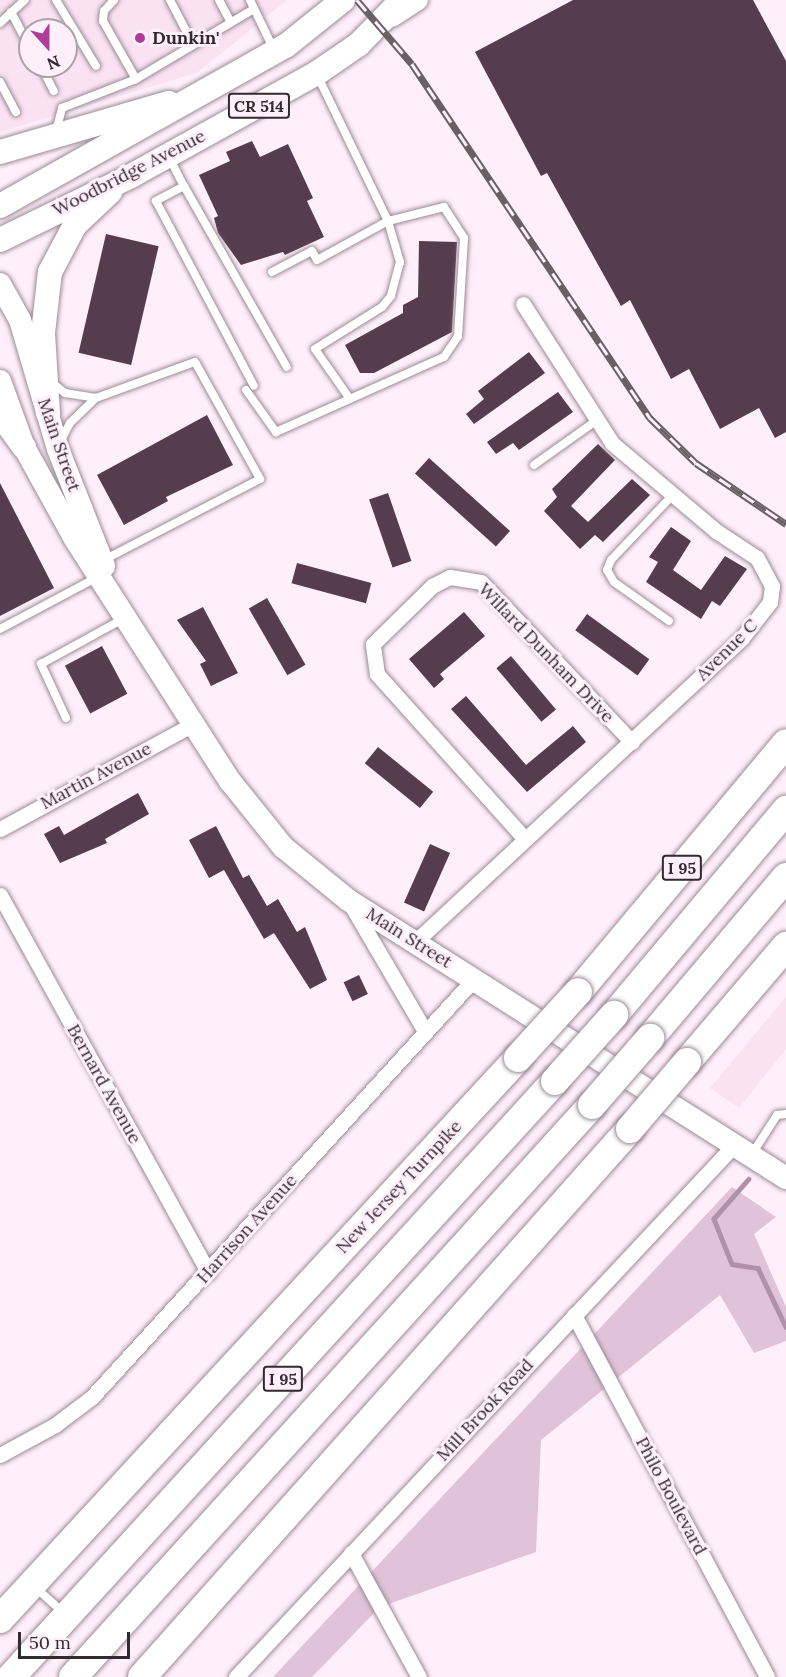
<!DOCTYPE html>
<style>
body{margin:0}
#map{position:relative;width:786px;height:1677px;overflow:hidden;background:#ffeffa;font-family:Lora,serif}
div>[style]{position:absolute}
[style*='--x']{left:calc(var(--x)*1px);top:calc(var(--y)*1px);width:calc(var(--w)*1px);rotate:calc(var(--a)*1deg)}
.built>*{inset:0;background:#fae2f3}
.green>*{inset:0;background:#e0c3d8}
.stream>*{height:4.5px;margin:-2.25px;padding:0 2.25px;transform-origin:2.25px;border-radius:2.25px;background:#b091a7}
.building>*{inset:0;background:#563c4f;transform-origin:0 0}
.roads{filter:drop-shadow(0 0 2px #9a8b96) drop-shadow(0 0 2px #9a8b96)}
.service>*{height:8px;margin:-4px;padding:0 4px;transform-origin:4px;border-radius:4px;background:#fff}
.minor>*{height:15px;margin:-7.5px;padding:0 7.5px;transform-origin:7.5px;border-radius:7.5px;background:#fff}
.tertiary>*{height:20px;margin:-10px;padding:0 10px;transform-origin:10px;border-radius:10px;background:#fff}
.secondary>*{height:22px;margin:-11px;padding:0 11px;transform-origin:11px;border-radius:11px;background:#fff}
.primary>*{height:24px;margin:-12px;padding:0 12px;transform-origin:12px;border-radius:12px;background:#fff}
.motorway>*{height:28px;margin:-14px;padding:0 14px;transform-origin:14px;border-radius:14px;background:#fff}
.rail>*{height:7px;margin-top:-3.5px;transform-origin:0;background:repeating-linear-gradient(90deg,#ffeffa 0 14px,#686065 0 28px);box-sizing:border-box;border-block:2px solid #686065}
.bridges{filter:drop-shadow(0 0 2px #9a8b96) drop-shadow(0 0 2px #9a8b96)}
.motorway-bridge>*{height:28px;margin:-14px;padding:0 14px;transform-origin:14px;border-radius:14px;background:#fff}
.dots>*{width:16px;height:16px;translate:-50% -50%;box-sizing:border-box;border:3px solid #ffeffa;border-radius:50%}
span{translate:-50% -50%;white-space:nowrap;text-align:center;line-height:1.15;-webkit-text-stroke:6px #ffeffa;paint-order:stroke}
.shield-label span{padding:2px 4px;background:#ffeffa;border:2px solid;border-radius:4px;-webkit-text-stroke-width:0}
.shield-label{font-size:16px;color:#312b2f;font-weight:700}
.poi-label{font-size:18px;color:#312b2f;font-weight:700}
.left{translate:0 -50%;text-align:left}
.street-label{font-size:18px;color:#312b2f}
.north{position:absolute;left:18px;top:18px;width:60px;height:60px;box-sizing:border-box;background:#ffeffa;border:2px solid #ada1a9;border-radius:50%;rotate:159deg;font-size:16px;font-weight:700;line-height:24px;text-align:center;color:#312b2f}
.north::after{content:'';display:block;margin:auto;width:21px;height:27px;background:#ae3d99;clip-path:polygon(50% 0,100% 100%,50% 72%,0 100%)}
.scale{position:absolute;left:18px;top:1632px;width:112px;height:27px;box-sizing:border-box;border:3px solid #312b2f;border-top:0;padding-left:8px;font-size:18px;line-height:21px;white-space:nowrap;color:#312b2f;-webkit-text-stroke:4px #ffeffa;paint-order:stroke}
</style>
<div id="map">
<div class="built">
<div style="clip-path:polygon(evenodd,0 0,287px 0,197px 73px,0 132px,0 0,30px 30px,66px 30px,66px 66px,30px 66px,30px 30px)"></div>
<div style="clip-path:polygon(786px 997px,786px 1049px,739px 1108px,710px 1088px)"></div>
</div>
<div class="green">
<div style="clip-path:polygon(732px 1187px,776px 1217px,754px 1234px,786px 1307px,786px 1341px,754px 1353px,720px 1295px,541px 1440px,536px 1552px,380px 1607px,312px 1677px,273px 1677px)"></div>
</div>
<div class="stream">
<div style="--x:749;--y:1179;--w:53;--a:131.2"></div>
<div style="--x:714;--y:1219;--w:48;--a:68.2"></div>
<div style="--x:732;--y:1264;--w:26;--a:9"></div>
<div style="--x:758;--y:1268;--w:65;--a:64.6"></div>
</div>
<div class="building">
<div style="clip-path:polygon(573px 0,753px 0,786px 61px,786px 432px,775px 438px,759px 408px,720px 429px,689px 369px,671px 379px,630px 300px,621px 306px,547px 173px,541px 176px,475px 52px)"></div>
<div style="clip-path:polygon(252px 141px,260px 157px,288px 144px,313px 198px,307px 201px,324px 237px,285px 255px,283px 252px,241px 265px,218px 233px,214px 218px,218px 216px,199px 175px,230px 161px,226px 152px)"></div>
<div style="left:106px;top:234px;width:54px;height:122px;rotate:13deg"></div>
<div style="clip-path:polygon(419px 241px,457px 242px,452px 332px,374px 373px,360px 373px,345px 345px,403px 313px,403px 305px,418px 297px)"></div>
<div style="clip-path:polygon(529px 352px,545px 373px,474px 424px,466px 414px,484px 399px,478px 391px)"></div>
<div style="clip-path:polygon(558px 392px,573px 412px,519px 450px,513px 443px,496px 454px,487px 442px)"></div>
<div style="clip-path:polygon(207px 415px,233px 465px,166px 497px,168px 501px,124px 525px,97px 475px)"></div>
<div style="clip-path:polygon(598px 444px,615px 460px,571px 506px,588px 522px,632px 479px,650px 495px,603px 542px,595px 535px,580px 549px,544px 511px,557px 497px,552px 489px)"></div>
<div style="left:429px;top:458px;width:109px;height:21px;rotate:42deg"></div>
<div style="clip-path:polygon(0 483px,54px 588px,0 616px)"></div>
<div style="left:388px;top:493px;width:72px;height:20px;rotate:71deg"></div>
<div style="clip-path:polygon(671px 527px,691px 541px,673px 570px,701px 590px,725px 556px,747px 569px,720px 606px,712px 601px,701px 619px,646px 582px,658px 562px,649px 557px)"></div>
<div style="left:297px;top:563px;width:77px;height:21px;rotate:15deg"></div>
<div style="left:267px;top:598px;width:77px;height:21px;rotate:60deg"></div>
<div style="clip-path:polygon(203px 607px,238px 673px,211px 686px,200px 664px,206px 661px,177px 620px)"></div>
<div style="clip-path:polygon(464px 612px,485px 636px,440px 674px,444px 679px,434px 688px,409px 659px)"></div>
<div style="left:587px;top:614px;width:77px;height:20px;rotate:36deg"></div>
<div style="left:102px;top:646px;width:54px;height:42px;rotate:62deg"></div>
<div style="left:511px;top:656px;width:70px;height:19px;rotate:50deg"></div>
<div style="clip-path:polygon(466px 696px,526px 765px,573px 726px,586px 742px,527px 792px,451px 709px)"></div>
<div style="left:378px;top:747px;width:71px;height:21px;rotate:39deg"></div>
<div style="clip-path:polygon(138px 793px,149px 814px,105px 839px,107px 843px,60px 863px,44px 834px,59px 826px,64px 835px)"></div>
<div style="clip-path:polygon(216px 826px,243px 878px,249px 875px,267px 906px,278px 899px,297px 932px,305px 927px,327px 980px,310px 989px,274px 933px,264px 939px,224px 870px,209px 878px,189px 840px)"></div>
<div style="left:430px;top:844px;width:22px;height:64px;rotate:24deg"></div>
<div style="left:359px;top:975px;width:21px;height:17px;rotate:65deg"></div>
</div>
<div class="roads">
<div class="service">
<div style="--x:56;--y:0;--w:77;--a:58.8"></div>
<div style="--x:114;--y:0;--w:15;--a:132"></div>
<div style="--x:104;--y:11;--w:10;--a:96"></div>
<div style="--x:103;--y:21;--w:67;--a:60.4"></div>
<div style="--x:170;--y:0;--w:47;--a:62.4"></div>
<div style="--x:219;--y:0;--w:24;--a:62"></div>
<div style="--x:250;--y:0;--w:53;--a:64.4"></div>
<div style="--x:11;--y:12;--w:40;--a:62"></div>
<div style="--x:0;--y:23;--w:34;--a:-43"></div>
<div style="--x:41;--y:66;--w:28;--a:63"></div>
<div style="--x:0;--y:82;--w:34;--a:62"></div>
<div style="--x:56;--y:131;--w:24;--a:-75"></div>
<div style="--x:62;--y:108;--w:79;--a:-21.4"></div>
<div style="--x:136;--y:79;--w:137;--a:-30.7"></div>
<div style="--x:170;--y:159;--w:30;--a:63"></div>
<div style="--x:184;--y:186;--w:32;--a:152"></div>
<div style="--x:156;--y:201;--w:209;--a:62.1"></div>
<div style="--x:184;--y:186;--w:208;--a:60.4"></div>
<div style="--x:272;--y:272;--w:45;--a:-27.7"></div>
<div style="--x:312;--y:251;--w:10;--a:61"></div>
<div style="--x:317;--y:260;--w:81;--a:-28.8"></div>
<div style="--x:388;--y:221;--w:162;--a:-115.9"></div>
<div style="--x:51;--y:382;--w:18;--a:38"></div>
<div style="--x:65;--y:393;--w:31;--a:9"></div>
<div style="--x:246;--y:390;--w:52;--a:54.5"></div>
<div style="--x:276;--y:432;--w:184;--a:-24.1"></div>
<div style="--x:444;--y:357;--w:25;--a:-56"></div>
<div style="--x:458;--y:336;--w:98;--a:-86.5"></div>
<div style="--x:464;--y:238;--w:37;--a:-123"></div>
<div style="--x:444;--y:207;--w:58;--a:166"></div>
<div style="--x:388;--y:221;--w:43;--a:73.7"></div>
<div style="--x:400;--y:262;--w:35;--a:105"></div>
<div style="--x:391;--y:296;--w:14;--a:129"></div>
<div style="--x:382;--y:307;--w:79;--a:147.9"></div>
<div style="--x:315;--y:349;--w:61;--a:55"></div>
<div style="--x:61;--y:440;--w:19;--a:-62"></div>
<div style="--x:70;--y:423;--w:36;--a:-44"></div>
<div style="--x:96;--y:398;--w:105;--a:-20"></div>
<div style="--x:195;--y:362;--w:134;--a:60.9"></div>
<div style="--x:260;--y:479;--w:176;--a:152.6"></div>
<div style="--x:534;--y:465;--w:77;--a:-35.5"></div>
<div style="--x:669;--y:621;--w:67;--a:-144.7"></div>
<div style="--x:614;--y:582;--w:14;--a:-120"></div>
<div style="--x:607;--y:570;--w:11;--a:-68"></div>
<div style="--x:611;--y:560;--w:90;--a:-46.4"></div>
<div style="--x:0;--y:629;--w:109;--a:-28"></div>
<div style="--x:66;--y:718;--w:60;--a:-114.8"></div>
<div style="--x:41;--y:664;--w:94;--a:-28.8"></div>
<div style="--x:752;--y:1154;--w:46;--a:-57.3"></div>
<div style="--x:777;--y:1115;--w:9;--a:-6"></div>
<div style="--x:36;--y:1588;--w:36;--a:42"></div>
</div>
<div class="minor">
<div style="--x:0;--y:829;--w:220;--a:-28.5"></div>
<div style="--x:525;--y:839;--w:222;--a:-131.9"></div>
<div style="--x:377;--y:674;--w:30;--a:-98"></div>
<div style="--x:373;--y:644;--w:83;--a:-44.5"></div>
<div style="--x:432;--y:586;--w:20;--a:-27"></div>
<div style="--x:450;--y:577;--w:31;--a:9"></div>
<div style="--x:481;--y:582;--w:220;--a:46.7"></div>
<div style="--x:0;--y:895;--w:431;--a:61.1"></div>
<div style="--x:351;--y:905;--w:146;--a:59.6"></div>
<div style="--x:415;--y:942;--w:446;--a:-42.9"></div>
<div style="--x:742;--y:638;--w:46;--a:-52.1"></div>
<div style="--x:770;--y:602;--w:16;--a:-83"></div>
<div style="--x:772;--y:586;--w:32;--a:-118"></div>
<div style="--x:757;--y:558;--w:49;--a:-146.6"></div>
<div style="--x:716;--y:531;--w:136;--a:-139.8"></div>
<div style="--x:612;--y:443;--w:165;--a:-122.6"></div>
<div style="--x:574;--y:1315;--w:410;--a:61.9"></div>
<div style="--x:0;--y:1455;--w:63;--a:-28.6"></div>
<div style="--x:55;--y:1425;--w:46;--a:-37.1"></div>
<div style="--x:92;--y:1397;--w:566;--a:-47.58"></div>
<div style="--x:351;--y:1553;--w:141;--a:61.3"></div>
<div style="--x:236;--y:1677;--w:730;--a:-46.89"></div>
</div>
<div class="tertiary">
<div style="--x:392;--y:17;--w:31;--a:-33"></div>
</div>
<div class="secondary">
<div style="--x:0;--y:284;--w:41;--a:60.9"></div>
<div style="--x:20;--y:320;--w:134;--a:73.6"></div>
<div style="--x:58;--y:449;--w:126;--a:68.5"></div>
<div style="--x:0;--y:381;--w:70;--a:70"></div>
<div style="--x:24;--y:447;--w:105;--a:61"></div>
<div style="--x:75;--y:539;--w:287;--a:57.4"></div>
<div style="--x:230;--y:781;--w:85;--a:51.2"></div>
<div style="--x:283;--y:847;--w:84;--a:39.2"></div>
<div style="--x:348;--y:900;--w:519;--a:32.4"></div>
</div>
<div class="primary">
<div style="--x:0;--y:152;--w:176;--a:-16.2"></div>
<div style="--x:0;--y:206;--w:329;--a:-29.3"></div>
<div style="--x:287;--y:45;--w:72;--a:-38.8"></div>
<div style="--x:0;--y:240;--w:146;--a:-26"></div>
<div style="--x:131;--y:176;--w:213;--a:-29"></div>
<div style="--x:317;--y:73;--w:51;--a:-34.6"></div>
<div style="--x:359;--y:44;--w:62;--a:-45.7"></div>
<div style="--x:48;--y:413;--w:80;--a:-93.6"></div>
<div style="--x:43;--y:333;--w:61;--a:-83.5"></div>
<div style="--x:50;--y:272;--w:53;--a:-62"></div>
<div style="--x:75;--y:225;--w:48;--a:-43.3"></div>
<div style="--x:0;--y:414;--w:41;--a:54"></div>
</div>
<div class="motorway">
<div style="--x:578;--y:992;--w:324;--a:-50.1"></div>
<div style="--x:614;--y:1015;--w:268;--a:-50"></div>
<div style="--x:650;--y:1038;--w:211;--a:-49.8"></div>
<div style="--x:687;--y:1062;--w:153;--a:-49.5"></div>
<div style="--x:0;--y:1619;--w:764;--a:-47.28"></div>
<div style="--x:11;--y:1677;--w:807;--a:-47.61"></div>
<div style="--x:73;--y:1677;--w:772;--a:-47.78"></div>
<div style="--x:142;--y:1677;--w:734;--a:-48.31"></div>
</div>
</div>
<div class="rail">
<div style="--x:357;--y:0;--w:84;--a:49.3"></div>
<div style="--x:412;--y:64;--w:427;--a:56.1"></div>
<div style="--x:650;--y:418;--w:64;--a:44.4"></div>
<div style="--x:696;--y:463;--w:109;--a:34.1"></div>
</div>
<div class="bridges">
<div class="motorway-bridge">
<div style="--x:518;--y:1058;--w:89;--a:-47.7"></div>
<div style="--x:555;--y:1081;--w:89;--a:-48.2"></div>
<div style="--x:592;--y:1105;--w:89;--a:-49.1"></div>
<div style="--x:630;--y:1129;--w:88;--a:-49.6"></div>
</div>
</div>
<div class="dots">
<div style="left:140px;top:38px;background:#ae3d99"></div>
</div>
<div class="shield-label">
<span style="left:259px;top:106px">CR 514</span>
<span style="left:682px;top:868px">I 95</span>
<span style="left:283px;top:1379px">I 95</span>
</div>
<div class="poi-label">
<span class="left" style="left:152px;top:38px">Dunkin'</span>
</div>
<div class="street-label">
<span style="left:129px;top:173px;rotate:-27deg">Woodbridge Avenue</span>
<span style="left:59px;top:445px;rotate:71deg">Main Street</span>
<span style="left:727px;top:650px;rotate:-45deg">Avenue C</span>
<span style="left:546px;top:653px;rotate:46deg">Willard Dunham Drive</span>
<span style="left:96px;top:776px;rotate:-28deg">Martin Avenue</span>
<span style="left:409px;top:938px;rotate:32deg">Main Street</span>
<span style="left:104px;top:1084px;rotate:61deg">Bernard Avenue</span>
<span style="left:399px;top:1187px;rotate:-47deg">New Jersey Turnpike</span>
<span style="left:247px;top:1229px;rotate:-48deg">Harrison Avenue</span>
<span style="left:485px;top:1410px;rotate:-47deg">Mill Brook Road</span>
<span style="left:671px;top:1496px;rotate:62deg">Philo Boulevard</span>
</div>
<div class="north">N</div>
<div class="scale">50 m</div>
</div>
